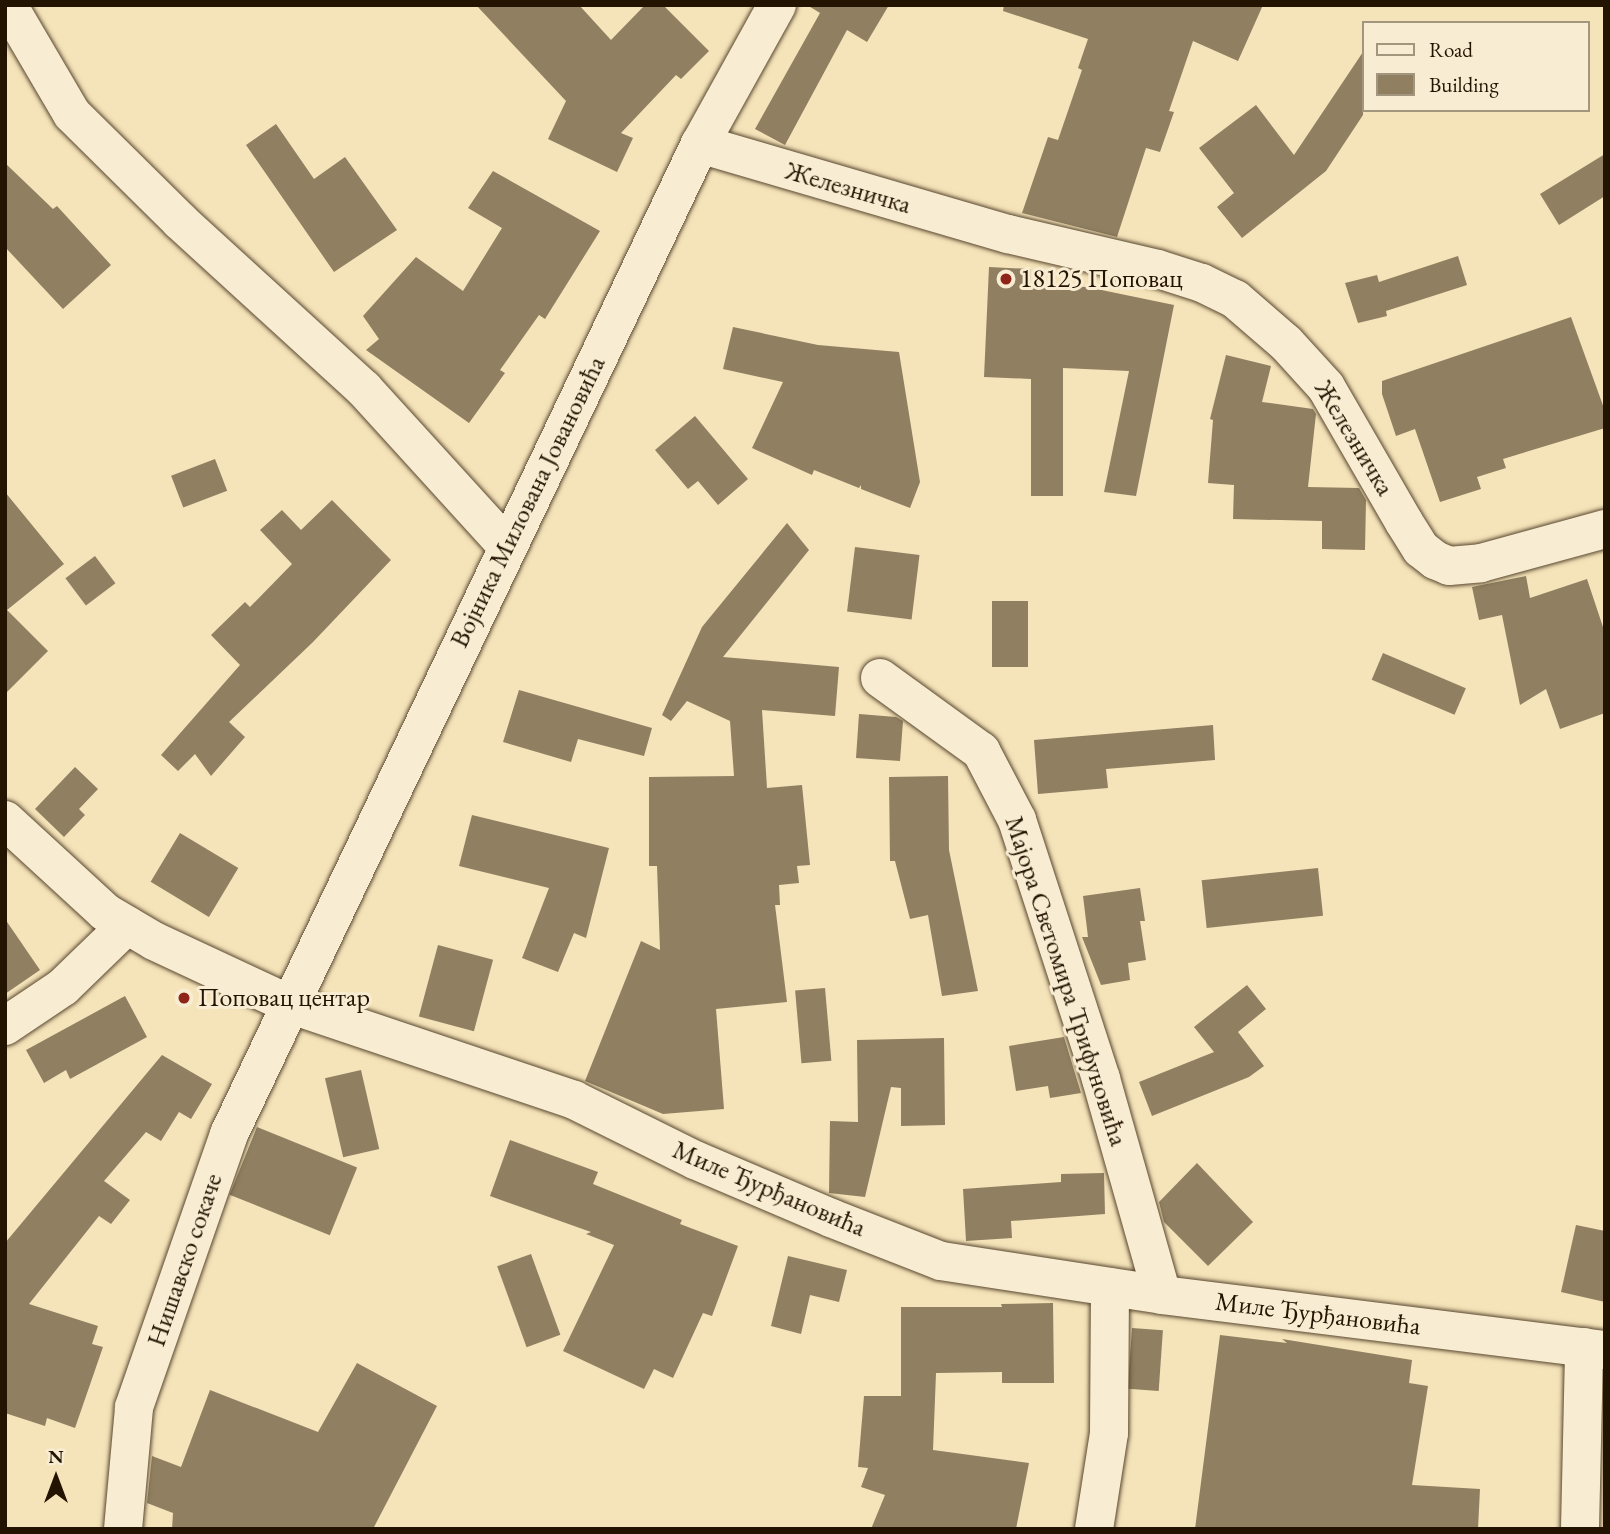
<!DOCTYPE html>
<meta charset="utf-8">
<style>
body{margin:0}
#map{position:relative;width:1610px;height:1534px;overflow:hidden;background:#f5e3b9;font-family:"EB Garamond",serif}
div>[style]{position:absolute}
[style*='--x']{left:calc(var(--x)*1px);top:calc(var(--y)*1px);width:calc(var(--w)*1px);rotate:calc(var(--a)*1deg)}
.building>*{inset:0;background:#907f61;transform-origin:0 0}
.roads{filter:drop-shadow(0 0 2px #58472f) drop-shadow(0 0 2px #58472f)}
.minor>*{height:38px;margin:-19px;padding:0 19px;transform-origin:19px;border-radius:19px;background:#f8edd2}
.dots>*{width:19px;height:19px;translate:-50% -50%;box-sizing:border-box;border:4px solid #f8edd2;border-radius:50%}
span{translate:-50% -50%;white-space:nowrap;text-align:center;line-height:1.15;-webkit-text-stroke:6px #f8edd2;paint-order:stroke}
.street-label{font-size:26px;color:#231301}
.poi-label{font-size:26px;color:#231301}
.left{translate:0 -50%;text-align:left}
.frame{position:absolute;inset:0;border:7px solid #231301;pointer-events:none}
.legend{position:absolute;left:1362px;top:21px;width:228px;height:91px;box-sizing:border-box;background:#f8edd2;border:2px solid #a3967e;margin:0;padding:9px 12px;list-style:none;font-size:21px;color:#231301}
.legend li{display:flex;align-items:center;gap:14px;height:35px}
.legend b{width:35px;border:2px solid #a3967e}
.north{position:absolute;left:21px;top:1443px;width:70px;height:70px;-webkit-text-stroke:5px #f8edd2;paint-order:stroke;rotate:0deg;font-size:19px;font-weight:700;line-height:28px;text-align:center;color:#231301}
.north::after{content:'';display:block;margin:auto;width:24px;height:32px;background:#231301;clip-path:polygon(50% 0,100% 100%,50% 72%,0 100%)}
</style>
<div id="map">
<div class="building">
<div style="clip-path:polygon(476px 5px,579px 5px,611px 40px,645px 5px,663px 5px,709px 51px,681px 79px,676px 75px,621px 133px,633px 138px,617px 172px,548px 139px,566px 101px)"></div>
<div style="clip-path:polygon(807px 5px,889px 5px,867px 42px,847px 30px,785px 145px,755px 129px,820px 13px)"></div>
<div style="clip-path:polygon(1004px 5px,1263px 5px,1238px 61px,1193px 41px,1169px 111px,1174px 112px,1160px 152px,1146px 148px,1117px 237px,1022px 213px,1048px 137px,1058px 140px,1082px 70px,1078px 68px,1088px 39px,1003px 11px)"></div>
<div style="clip-path:polygon(1363px 52px,1363px 115px,1326px 171px,1242px 238px,1217px 207px,1234px 193px,1199px 148px,1256px 105px,1294px 155px)"></div>
<div style="clip-path:polygon(276px 124px,314px 179px,345px 157px,397px 230px,334px 272px,246px 145px)"></div>
<div style="clip-path:polygon(1605px 154px,1605px 196px,1559px 225px,1540px 194px)"></div>
<div style="clip-path:polygon(5px 163px,53px 209px,57px 206px,111px 265px,63px 309px,5px 247px)"></div>
<div style="clip-path:polygon(493px 171px,600px 231px,545px 319px,539px 315px,500px 370px,505px 373px,469px 423px,366px 350px,379px 339px,363px 316px,416px 257px,463px 291px,502px 228px,468px 208px)"></div>
<div style="clip-path:polygon(1458px 256px,1467px 285px,1386px 311px,1387px 316px,1358px 323px,1345px 283px,1377px 275px,1379px 282px)"></div>
<div style="clip-path:polygon(989px 267px,1031px 269px,1030px 285px,1087px 287px,1174px 305px,1136px 496px,1104px 492px,1129px 371px,1063px 368px,1063px 496px,1031px 496px,1031px 379px,984px 377px)"></div>
<div style="clip-path:polygon(1571px 317px,1605px 411px,1605px 428px,1503px 459px,1506px 468px,1477px 477px,1481px 489px,1440px 502px,1415px 429px,1396px 436px,1382px 394px,1382px 381px)"></div>
<div style="clip-path:polygon(733px 327px,818px 345px,899px 352px,920px 482px,910px 508px,861px 489px,861px 485px,859px 488px,814px 470px,812px 475px,752px 448px,783px 382px,723px 369px)"></div>
<div style="clip-path:polygon(1226px 355px,1271px 366px,1262px 402px,1313px 409px,1316px 414px,1308px 487px,1359px 488px,1366px 500px,1365px 550px,1322px 549px,1322px 521px,1233px 519px,1234px 485px,1208px 483px,1213px 420px,1210px 419px)"></div>
<div style="clip-path:polygon(695px 416px,748px 479px,718px 505px,698px 481px,688px 489px,655px 450px)"></div>
<div style="left:215px;top:459px;width:34px;height:47px;rotate:69deg"></div>
<div style="clip-path:polygon(5px 492px,64px 564px,7px 610px,48px 651px,5px 694px)"></div>
<div style="clip-path:polygon(332px 500px,391px 560px,313px 642px,229px 722px,245px 737px,211px 776px,195px 754px,178px 771px,161px 755px,240px 665px,211px 635px,245px 602px,250px 607px,292px 564px,260px 530px,282px 510px,301px 530px)"></div>
<div style="clip-path:polygon(787px 523px,809px 550px,723px 657px,839px 667px,835px 716px,762px 710px,767px 788px,802px 785px,810px 865px,797px 866px,799px 883px,779px 885px,780px 905px,775px 905px,787px 1002px,716px 1009px,724px 1109px,663px 1114px,585px 1081px,641px 941px,660px 950px,657px 866px,649px 866px,649px 777px,734px 776px,730px 721px,687px 701px,671px 721px,662px 715px,702px 627px)"></div>
<div style="left:855px;top:547px;width:65px;height:65px;rotate:7deg"></div>
<div style="left:95px;top:556px;width:34px;height:37px;rotate:53deg"></div>
<div style="clip-path:polygon(1526px 576px,1530px 598px,1587px 579px,1605px 633px,1605px 713px,1560px 729px,1546px 689px,1520px 705px,1502px 615px,1479px 620px,1472px 587px)"></div>
<div style="left:992px;top:601px;width:36px;height:66px"></div>
<div style="left:1383px;top:653px;width:90px;height:29px;rotate:23deg"></div>
<div style="clip-path:polygon(519px 690px,652px 728px,644px 756px,578px 739px,571px 762px,503px 742px)"></div>
<div style="clip-path:polygon(859px 714px,896px 717px,903px 721px,900px 761px,856px 758px)"></div>
<div style="clip-path:polygon(1213px 725px,1215px 760px,1106px 769px,1108px 788px,1038px 794px,1034px 740px)"></div>
<div style="clip-path:polygon(75px 767px,98px 789px,79px 809px,85px 815px,64px 837px,35px 809px)"></div>
<div style="clip-path:polygon(948px 776px,949px 850px,978px 991px,942px 996px,928px 915px,910px 919px,895px 861px,890px 861px,889px 777px)"></div>
<div style="clip-path:polygon(472px 815px,609px 848px,586px 938px,574px 933px,558px 972px,522px 958px,549px 888px,459px 866px)"></div>
<div style="left:180px;top:833px;width:68px;height:57px;rotate:31deg"></div>
<div style="left:1318px;top:868px;width:48px;height:117px;rotate:84deg"></div>
<div style="clip-path:polygon(1140px 888px,1145px 921px,1140px 921px,1146px 960px,1128px 963px,1130px 980px,1101px 985px,1082px 937px,1088px 937px,1083px 896px)"></div>
<div style="clip-path:polygon(5px 919px,40px 970px,5px 994px)"></div>
<div style="left:438px;top:945px;width:57px;height:74px;rotate:15deg"></div>
<div style="clip-path:polygon(1247px 985px,1266px 1009px,1238px 1032px,1264px 1066px,1249px 1077px,1152px 1116px,1139px 1082px,1214px 1052px,1194px 1027px)"></div>
<div style="left:825px;top:988px;width:73px;height:30px;rotate:85deg"></div>
<div style="clip-path:polygon(125px 996px,147px 1037px,70px 1079px,66px 1070px,44px 1083px,26px 1050px)"></div>
<div style="clip-path:polygon(1064px 1037px,1081px 1093px,1050px 1098px,1048px 1086px,1016px 1091px,1009px 1046px)"></div>
<div style="clip-path:polygon(944px 1038px,945px 1125px,901px 1126px,901px 1088px,891px 1087px,865px 1197px,829px 1193px,830px 1121px,858px 1122px,857px 1040px)"></div>
<div style="clip-path:polygon(162px 1055px,212px 1084px,191px 1119px,179px 1112px,161px 1141px,146px 1132px,104px 1181px,130px 1200px,111px 1224px,99px 1216px,29px 1304px,98px 1326px,92px 1344px,103px 1347px,75px 1428px,47px 1418px,45px 1426px,5px 1413px,5px 1243px)"></div>
<div style="left:361px;top:1070px;width:81px;height:37px;rotate:77deg"></div>
<div style="left:257px;top:1127px;width:108px;height:73px;rotate:22deg"></div>
<div style="clip-path:polygon(510px 1140px,598px 1172px,593px 1184px,682px 1220px,680px 1224px,738px 1246px,712px 1316px,703px 1313px,673px 1378px,654px 1369px,644px 1389px,563px 1351px,614px 1245px,586px 1234px,591px 1232px,490px 1196px)"></div>
<div style="clip-path:polygon(1197px 1163px,1253px 1222px,1208px 1266px,1164px 1222px,1159px 1202px)"></div>
<div style="clip-path:polygon(1104px 1173px,1105px 1214px,1011px 1221px,1012px 1238px,966px 1241px,963px 1189px,1061px 1182px,1061px 1174px)"></div>
<div style="clip-path:polygon(1576px 1225px,1605px 1231px,1605px 1302px,1561px 1292px)"></div>
<div style="left:531px;top:1254px;width:86px;height:36px;rotate:70deg"></div>
<div style="clip-path:polygon(788px 1256px,847px 1270px,839px 1302px,810px 1295px,801px 1334px,771px 1326px)"></div>
<div style="clip-path:polygon(1053px 1303px,1054px 1383px,1002px 1383px,1002px 1372px,936px 1373px,933px 1450px,1029px 1463px,1016px 1529px,871px 1529px,885px 1495px,861px 1487px,868px 1468px,858px 1467px,864px 1396px,901px 1396px,901px 1307px,1002px 1307px,1001px 1304px)"></div>
<div style="left:1132px;top:1328px;width:31px;height:61px;rotate:4deg"></div>
<div style="clip-path:polygon(1220px 1335px,1287px 1343px,1282px 1339px,1412px 1360px,1409px 1383px,1428px 1386px,1412px 1485px,1480px 1489px,1478px 1529px,1195px 1529px)"></div>
<div style="clip-path:polygon(357px 1363px,437px 1406px,373px 1529px,172px 1529px,173px 1513px,147px 1503px,152px 1456px,181px 1467px,210px 1390px,318px 1432px)"></div>
</div>
<div class="roads">
<div class="minor">
<div style="--x:8;--y:5;--w:126;--a:59.6"></div>
<div style="--x:72;--y:114;--w:152;--a:44.7"></div>
<div style="--x:180;--y:221;--w:249;--a:42.4"></div>
<div style="--x:364;--y:389;--w:212;--a:47.7"></div>
<div style="--x:700;--y:144;--w:321;--a:16.3"></div>
<div style="--x:1008;--y:234;--w:154;--a:13.1"></div>
<div style="--x:1158;--y:269;--w:46;--a:17.7"></div>
<div style="--x:1202;--y:283;--w:37;--a:26"></div>
<div style="--x:1235;--y:299;--w:67;--a:40.8"></div>
<div style="--x:1286;--y:343;--w:59;--a:47.7"></div>
<div style="--x:1326;--y:387;--w:156;--a:60"></div>
<div style="--x:1404;--y:522;--w:32;--a:58"></div>
<div style="--x:1421;--y:549;--w:18;--a:38"></div>
<div style="--x:1435;--y:560;--w:15;--a:23"></div>
<div style="--x:1449;--y:566;--w:32;--a:-5"></div>
<div style="--x:1481;--y:563;--w:129;--a:-15.3"></div>
<div style="--x:880;--y:678;--w:125;--a:35.9"></div>
<div style="--x:981;--y:751;--w:78;--a:62.4"></div>
<div style="--x:1017;--y:820;--w:272;--a:72"></div>
<div style="--x:1101;--y:1079;--w:224;--a:74.2"></div>
<div style="--x:5;--y:820;--w:136;--a:42.6"></div>
<div style="--x:105;--y:912;--w:57;--a:30.6"></div>
<div style="--x:154;--y:941;--w:149;--a:25"></div>
<div style="--x:289;--y:1004;--w:301;--a:18.6"></div>
<div style="--x:574;--y:1100;--w:135;--a:26.4"></div>
<div style="--x:695;--y:1160;--w:148;--a:23.1"></div>
<div style="--x:831;--y:1218;--w:118;--a:21.4"></div>
<div style="--x:941;--y:1261;--w:224;--a:8.7"></div>
<div style="--x:1162;--y:1295;--w:446;--a:7.1"></div>
<div style="--x:5;--y:1026;--w:70;--a:-33.9"></div>
<div style="--x:63;--y:987;--w:89;--a:-44.1"></div>
<div style="--x:123;--y:1529;--w:122;--a:-84.8"></div>
<div style="--x:134;--y:1407;--w:289;--a:-70.8"></div>
<div style="--x:229;--y:1134;--w:1096;--a:-64.56"></div>
<div style="--x:700;--y:144;--w:159;--a:-61"></div>
<div style="--x:1094;--y:1529;--w:97;--a:-81.1"></div>
<div style="--x:1109;--y:1433;--w:146;--a:-89.6"></div>
<div style="--x:1580;--y:1529;--w:182;--a:-88.7"></div>
</div>
</div>
<div class="dots">
<div style="left:1006px;top:279px;background:#8f2418"></div>
<div style="left:184px;top:998px;background:#8f2418"></div>
</div>
<div class="street-label">
<span style="left:848px;top:188px;rotate:16deg">Железничка</span>
<span style="left:1354px;top:438px;rotate:59deg">Железничка</span>
<span style="left:528px;top:502px;rotate:-64deg">Војника Милована Јовановића</span>
<span style="left:1066px;top:981px;rotate:72deg">Мајора Светомира Трифуновића</span>
<span style="left:769px;top:1189px;rotate:23deg">Миле Ђурђановића</span>
<span style="left:185px;top:1260px;rotate:-71deg">Нишавско сокаче</span>
<span style="left:1318px;top:1314px;rotate:7deg">Миле Ђурђановића</span>
</div>
<div class="poi-label">
<span class="left" style="left:1020px;top:279px">18125 Поповац</span>
<span class="left" style="left:198px;top:998px">Поповац центар</span>
</div>
<div class="frame"></div>
<ul class="legend">
<li><b style="height:9px;background:#f8edd2"></b>Road</li>
<li><b style="height:19px;background:#907f61"></b>Building</li>
</ul>
<div class="north">N</div>
</div>
